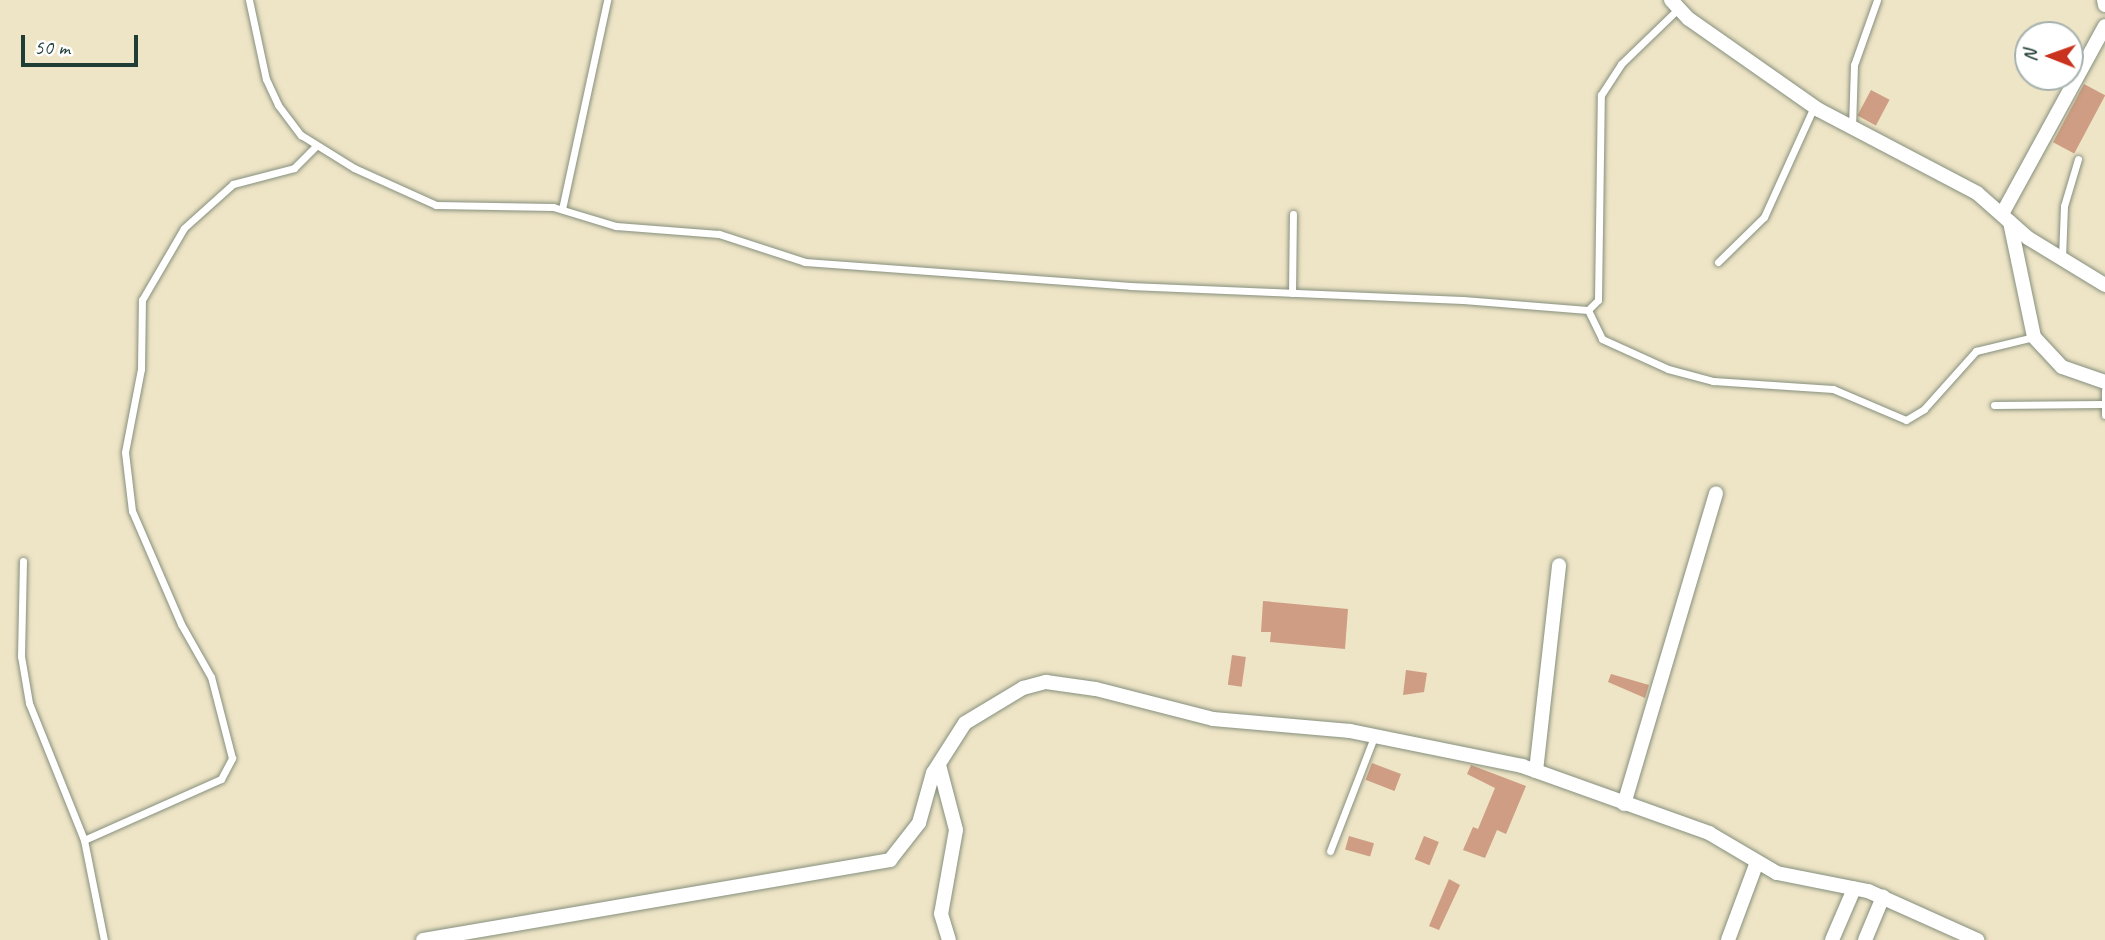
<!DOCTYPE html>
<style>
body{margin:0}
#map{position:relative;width:2105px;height:940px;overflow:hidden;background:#eee4c6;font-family:Caveat,sans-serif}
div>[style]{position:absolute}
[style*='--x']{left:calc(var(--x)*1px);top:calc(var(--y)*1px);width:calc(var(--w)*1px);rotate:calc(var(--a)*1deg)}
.building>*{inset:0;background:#ce9d83;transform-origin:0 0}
.roads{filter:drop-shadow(0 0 2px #86907d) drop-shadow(0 0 2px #86907d)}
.lane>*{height:7px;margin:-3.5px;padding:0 3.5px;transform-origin:3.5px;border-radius:3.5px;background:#fff}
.street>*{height:14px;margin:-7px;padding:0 7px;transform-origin:7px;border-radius:7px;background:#fff}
span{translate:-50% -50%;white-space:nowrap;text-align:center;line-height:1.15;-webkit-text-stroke:6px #fff;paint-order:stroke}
.north{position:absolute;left:2014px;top:21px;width:70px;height:70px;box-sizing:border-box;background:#fff;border:2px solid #a5b1ae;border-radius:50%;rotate:271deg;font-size:19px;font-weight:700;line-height:28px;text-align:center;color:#1f3d34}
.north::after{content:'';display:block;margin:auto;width:24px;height:32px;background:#c8321e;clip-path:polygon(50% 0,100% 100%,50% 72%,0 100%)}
.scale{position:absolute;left:21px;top:35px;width:117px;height:32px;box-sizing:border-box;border:4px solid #1f3d34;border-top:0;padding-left:9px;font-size:21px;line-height:24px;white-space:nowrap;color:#1f3d34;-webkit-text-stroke:5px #fff;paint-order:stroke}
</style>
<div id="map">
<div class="building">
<div style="left:2084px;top:84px;width:24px;height:66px;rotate:28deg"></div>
<div style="left:1871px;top:90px;width:21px;height:29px;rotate:28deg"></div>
<div style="clip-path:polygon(1263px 601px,1348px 609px,1345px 649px,1270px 642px,1271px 632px,1261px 632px)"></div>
<div style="left:1232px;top:655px;width:14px;height:30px;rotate:8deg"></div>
<div style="clip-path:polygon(1406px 670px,1427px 673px,1424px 692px,1403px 695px)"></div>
<div style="clip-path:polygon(1611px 674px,1649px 685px,1645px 698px,1608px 682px)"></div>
<div style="left:1372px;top:763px;width:31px;height:18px;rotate:21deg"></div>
<div style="clip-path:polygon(1471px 765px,1526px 786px,1506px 834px,1497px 830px,1485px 858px,1463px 850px,1473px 827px,1478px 829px,1495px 788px,1467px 774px)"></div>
<div style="left:1349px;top:836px;width:26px;height:14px;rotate:16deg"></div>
<div style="left:1424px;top:836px;width:16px;height:25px;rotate:22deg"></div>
<div style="clip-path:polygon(1449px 879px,1460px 885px,1439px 930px,1429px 926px)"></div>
</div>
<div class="roads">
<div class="lane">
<div style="--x:249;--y:0;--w:81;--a:77.9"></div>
<div style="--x:266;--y:79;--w:29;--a:65"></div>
<div style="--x:278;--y:105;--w:38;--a:53"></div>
<div style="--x:301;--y:135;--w:62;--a:31.9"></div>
<div style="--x:354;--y:168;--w:90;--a:24.3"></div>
<div style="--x:436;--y:205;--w:117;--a:1"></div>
<div style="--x:553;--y:207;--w:66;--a:16.8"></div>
<div style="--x:616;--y:226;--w:103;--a:4.4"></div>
<div style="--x:719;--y:234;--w:90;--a:18"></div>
<div style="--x:805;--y:262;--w:326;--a:4.2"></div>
<div style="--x:1130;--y:286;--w:333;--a:2.4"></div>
<div style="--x:1463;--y:300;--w:125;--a:4.6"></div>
<div style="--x:1588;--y:310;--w:14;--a:-45"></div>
<div style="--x:1598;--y:300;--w:205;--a:-89.2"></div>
<div style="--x:1601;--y:95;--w:37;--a:-57"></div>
<div style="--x:1621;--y:64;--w:81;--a:-44"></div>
<div style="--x:1852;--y:128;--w:63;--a:-88.2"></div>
<div style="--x:1854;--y:65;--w:69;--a:-70.5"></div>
<div style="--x:562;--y:209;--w:214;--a:-77.8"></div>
<div style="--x:2062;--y:258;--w:52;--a:-87.8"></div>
<div style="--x:2064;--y:206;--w:49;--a:-73.4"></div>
<div style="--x:1718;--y:262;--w:64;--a:-44.4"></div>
<div style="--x:1764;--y:217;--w:121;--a:-65.6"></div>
<div style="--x:1292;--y:293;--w:79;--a:-89.3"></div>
<div style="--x:1588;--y:310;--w:32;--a:64"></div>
<div style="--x:1602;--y:339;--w:72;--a:24.4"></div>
<div style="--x:1668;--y:369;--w:47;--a:14.9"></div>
<div style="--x:1713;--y:381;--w:120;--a:3.8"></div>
<div style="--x:1833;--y:389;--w:79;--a:23"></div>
<div style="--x:1906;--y:420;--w:21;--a:-31"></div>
<div style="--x:1924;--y:409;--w:78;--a:-48.1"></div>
<div style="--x:1976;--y:351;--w:60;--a:-13.6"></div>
<div style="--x:2105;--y:390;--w:25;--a:90"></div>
<div style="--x:1994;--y:405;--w:109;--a:-0.5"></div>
<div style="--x:23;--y:561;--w:95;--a:91.2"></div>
<div style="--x:21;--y:656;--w:48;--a:80.3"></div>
<div style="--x:29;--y:703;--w:148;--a:68.1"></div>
<div style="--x:84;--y:840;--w:102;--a:78.7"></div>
<div style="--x:84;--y:840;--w:150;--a:-24"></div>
<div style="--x:221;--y:779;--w:24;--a:-62"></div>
<div style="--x:232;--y:758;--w:84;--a:-104.5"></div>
<div style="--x:211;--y:677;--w:61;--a:-119.5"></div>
<div style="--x:181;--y:624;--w:123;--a:-113.4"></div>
<div style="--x:132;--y:511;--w:59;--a:-96.8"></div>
<div style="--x:125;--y:452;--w:85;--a:-79.1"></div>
<div style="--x:141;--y:369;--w:69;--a:-89.2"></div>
<div style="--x:142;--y:300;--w:83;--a:-59.7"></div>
<div style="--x:184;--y:228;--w:66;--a:-41.9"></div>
<div style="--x:233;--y:184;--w:63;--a:-14.7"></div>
<div style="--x:294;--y:168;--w:30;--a:-45"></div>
<div style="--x:1330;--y:851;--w:122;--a:-68.9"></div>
</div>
<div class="street">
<div style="--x:1671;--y:0;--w:26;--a:47"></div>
<div style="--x:1689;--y:19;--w:159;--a:35"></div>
<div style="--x:1819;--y:110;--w:178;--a:27.7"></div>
<div style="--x:1977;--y:193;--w:68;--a:41.4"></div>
<div style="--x:2028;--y:238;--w:90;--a:31.4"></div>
<div style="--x:2104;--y:0;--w:5;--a:79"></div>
<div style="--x:2002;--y:214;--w:214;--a:-61.3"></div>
<div style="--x:2010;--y:222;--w:117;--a:78.2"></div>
<div style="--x:2034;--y:337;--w:41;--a:47"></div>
<div style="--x:2062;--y:367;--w:46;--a:19.2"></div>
<div style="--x:939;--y:765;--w:67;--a:75.3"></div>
<div style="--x:956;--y:830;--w:85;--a:100.1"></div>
<div style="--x:941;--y:914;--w:27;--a:73"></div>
<div style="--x:1536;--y:771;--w:207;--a:-83.6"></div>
<div style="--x:1624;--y:804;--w:324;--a:-73.5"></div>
<div style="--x:423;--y:940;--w:474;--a:-9.7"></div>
<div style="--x:890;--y:860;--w:47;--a:-51.9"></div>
<div style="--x:919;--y:823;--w:52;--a:-74.4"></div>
<div style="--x:933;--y:773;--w:59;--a:-57.4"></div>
<div style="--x:965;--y:723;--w:68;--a:-31.1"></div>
<div style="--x:1023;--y:688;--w:24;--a:-15"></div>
<div style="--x:1046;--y:682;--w:50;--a:8"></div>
<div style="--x:1096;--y:689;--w:121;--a:14.4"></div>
<div style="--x:1213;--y:719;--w:138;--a:5"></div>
<div style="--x:1350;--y:731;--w:176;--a:11.5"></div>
<div style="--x:1522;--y:766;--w:199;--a:19.7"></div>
<div style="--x:1709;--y:833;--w:79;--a:30.5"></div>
<div style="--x:1777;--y:873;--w:93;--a:11.2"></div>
<div style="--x:1868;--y:891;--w:120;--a:24.2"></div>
<div style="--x:1728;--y:940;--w:83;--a:-69.6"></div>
<div style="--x:1832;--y:940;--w:56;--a:-66.7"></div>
<div style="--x:1865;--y:940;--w:47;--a:-67.3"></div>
</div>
</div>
<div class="north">N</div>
<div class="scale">50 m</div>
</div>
